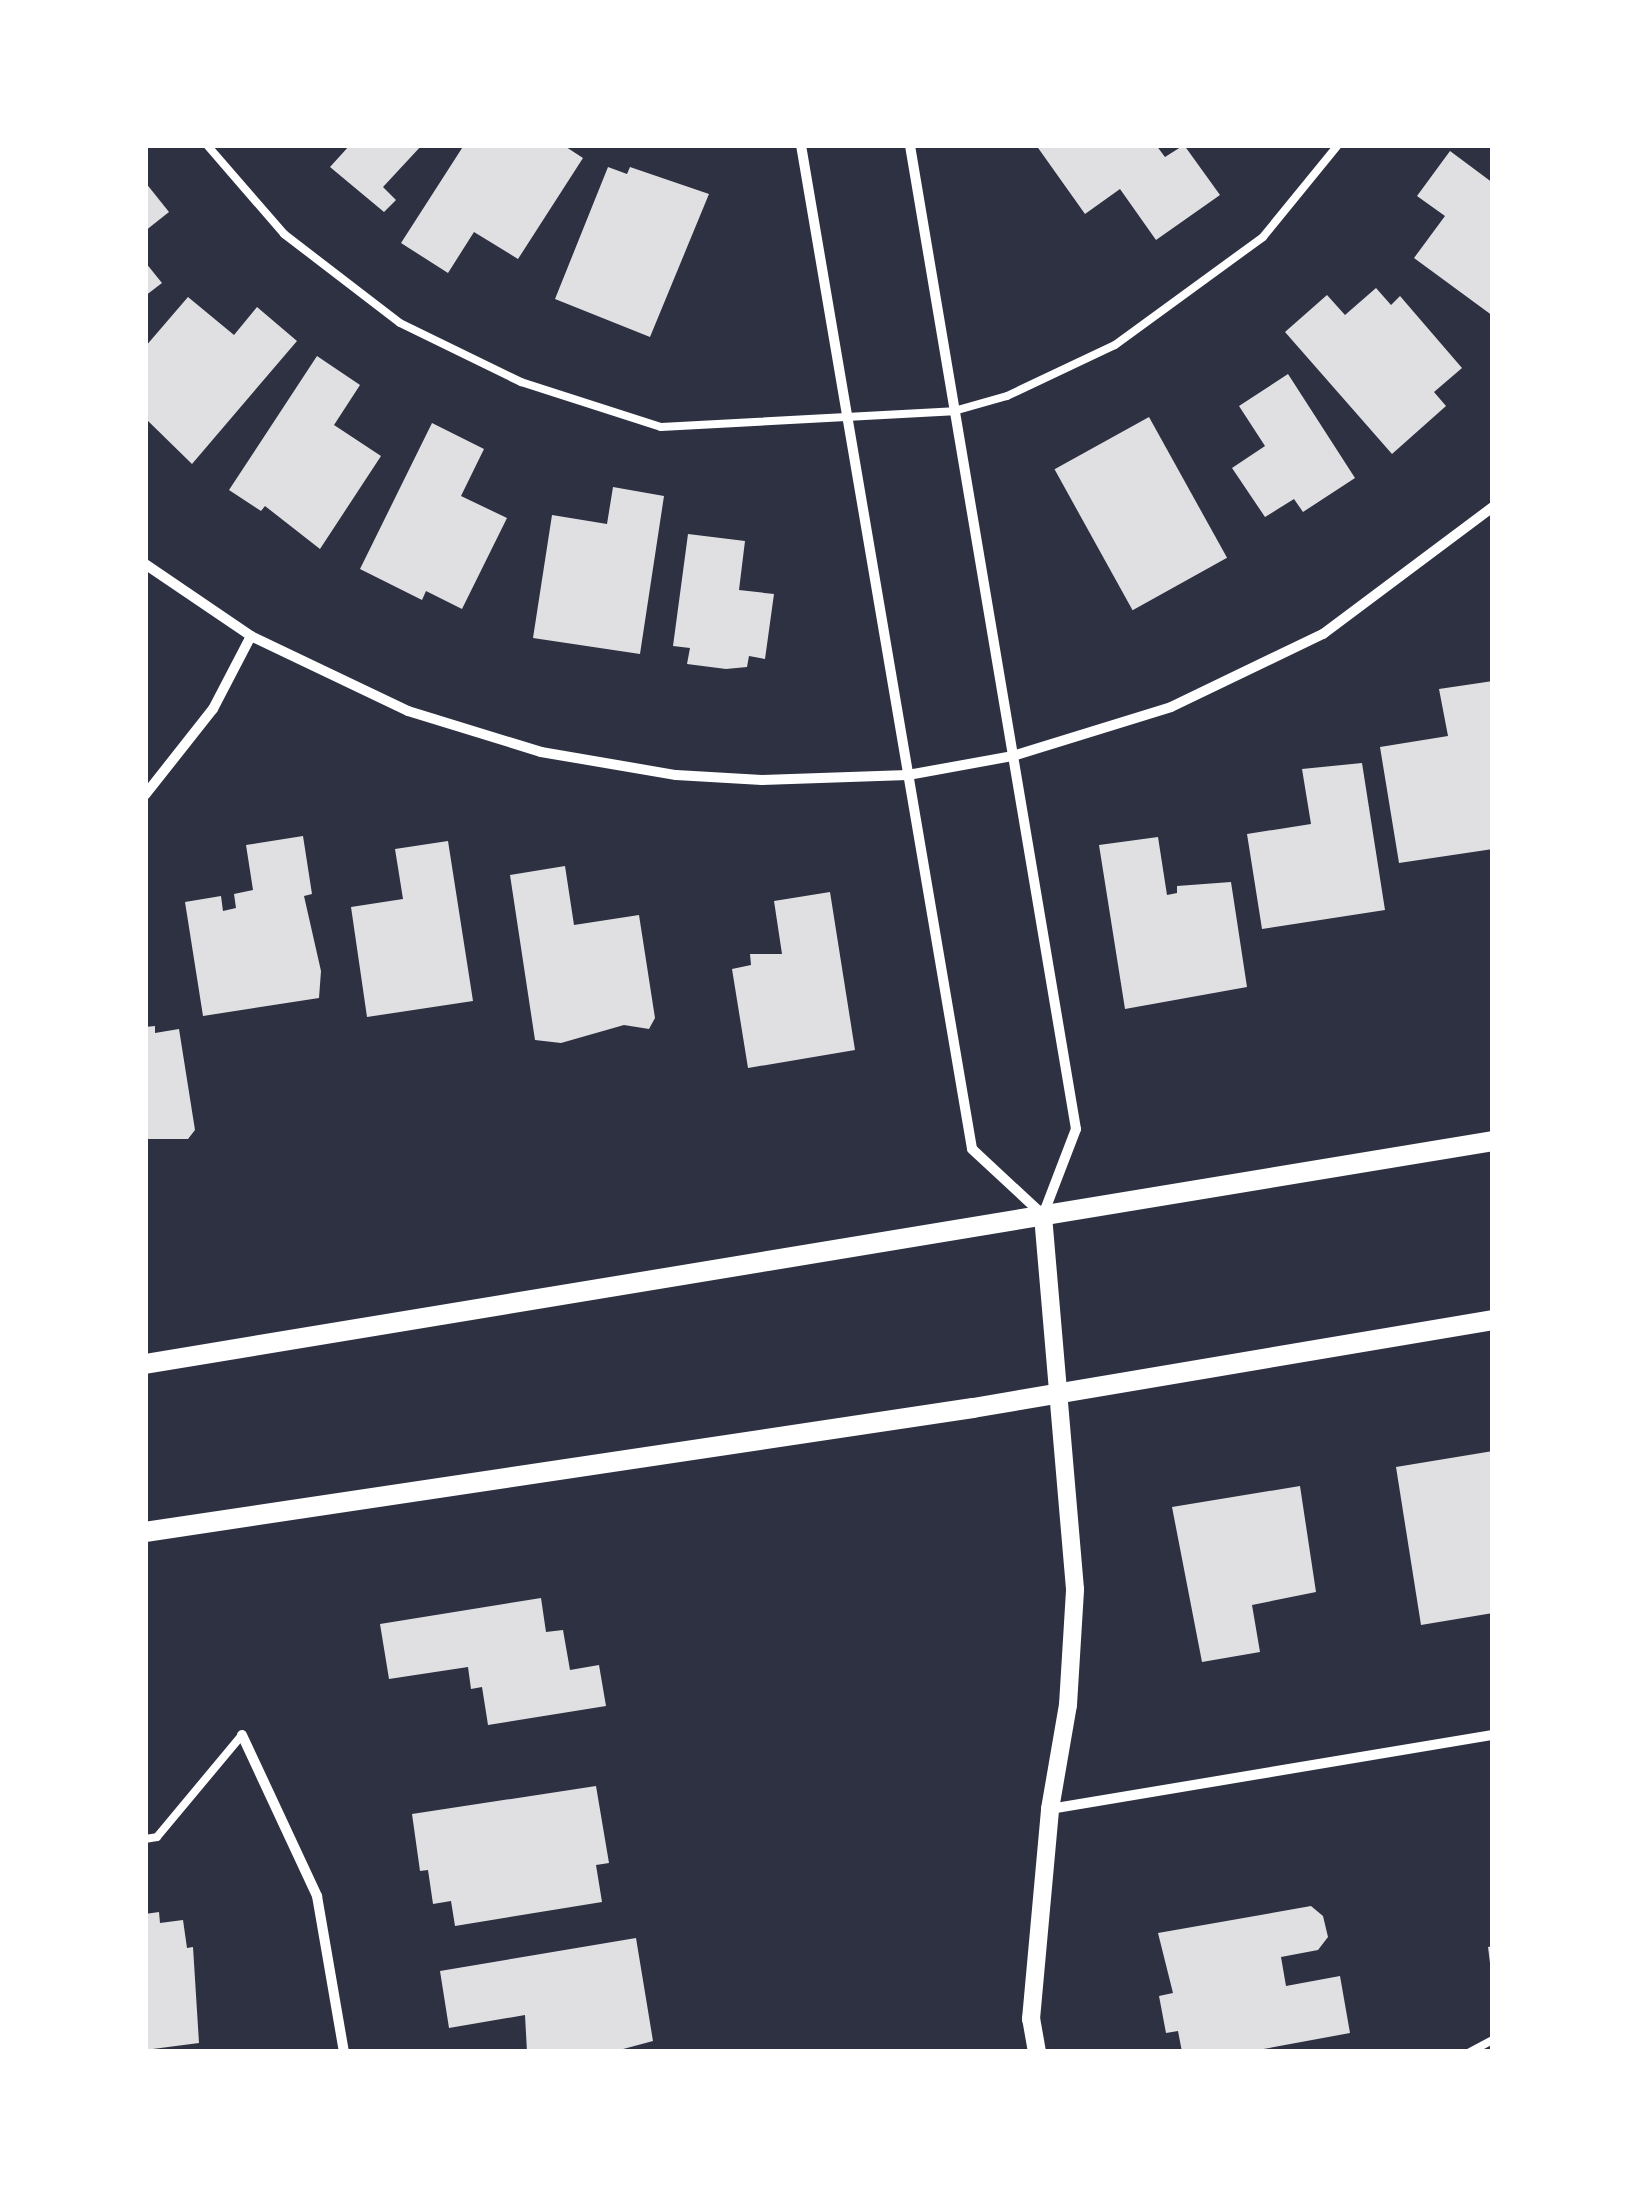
<!DOCTYPE html>
<style>
body{margin:0}
#map{position:relative;width:1638px;height:2197px;overflow:hidden;background:#2d3142;font-family:"Roboto Condensed",sans-serif}
div>[style]{position:absolute}
[style*='--x']{left:calc(var(--x)*1px);top:calc(var(--y)*1px);width:calc(var(--w)*1px);rotate:calc(var(--a)*1deg)}
.building>*{inset:0;background:#e0e0e3;transform-origin:0 0}
.service>*{height:8px;margin:-4px;padding:0 4px;transform-origin:4px;border-radius:4px;background:#fff}
.minor>*{height:10px;margin:-5px;padding:0 5px;transform-origin:5px;border-radius:5px;background:#fff}
.tertiary>*{height:18px;margin:-9px;padding:0 9px;transform-origin:9px;border-radius:9px;background:#fff}
.secondary>*{height:20px;margin:-10px;padding:0 10px;transform-origin:10px;border-radius:10px;background:#fff}
span{translate:-50% -50%;white-space:nowrap;text-align:center;line-height:1.15;-webkit-text-stroke:8px #fff;paint-order:stroke}
.frame{position:absolute;inset:0;border:148px solid #fff;pointer-events:none}
</style>
<div id="map">
<div class="building">
<div style="clip-path:polygon(350px 145px,422px 145px,383px 187px,396px 200px,384px 212px,330px 167px)"></div>
<div style="clip-path:polygon(464px 145px,563px 145px,583px 158px,518px 259px,474px 232px,448px 273px,401px 243px)"></div>
<div style="clip-path:polygon(1036px 145px,1156px 145px,1165px 157px,1184px 145px,1220px 195px,1156px 240px,1120px 189px,1085px 214px)"></div>
<div style="clip-path:polygon(1450px 151px,1493px 183px,1493px 316px,1414px 258px,1445px 216px,1417px 196px)"></div>
<div style="clip-path:polygon(608px 167px,627px 174px,630px 167px,709px 194px,650px 337px,555px 299px)"></div>
<div style="clip-path:polygon(145px 182px,169px 212px,145px 231px)"></div>
<div style="clip-path:polygon(145px 262px,162px 283px,145px 296px)"></div>
<div style="clip-path:polygon(1376px 288px,1391px 305px,1400px 296px,1462px 368px,1434px 392px,1446px 406px,1392px 454px,1285px 332px,1327px 295px,1345px 315px)"></div>
<div style="clip-path:polygon(188px 297px,234px 335px,257px 307px,297px 341px,192px 464px,145px 418px,145px 347px)"></div>
<div style="clip-path:polygon(317px 356px,360px 385px,334px 425px,381px 456px,320px 549px,265px 506px,261px 511px,229px 490px)"></div>
<div style="clip-path:polygon(1288px 374px,1355px 478px,1303px 512px,1294px 499px,1265px 517px,1232px 468px,1265px 446px,1239px 406px)"></div>
<div style="left:1149px;top:417px;width:161px;height:108px;rotate:61deg"></div>
<div style="clip-path:polygon(432px 423px,484px 449px,461px 496px,507px 518px,462px 609px,426px 591px,422px 600px,360px 569px)"></div>
<div style="clip-path:polygon(613px 487px,664px 496px,640px 654px,533px 638px,552px 515px,607px 524px)"></div>
<div style="clip-path:polygon(688px 534px,745px 541px,739px 590px,774px 594px,765px 659px,749px 656px,747px 667px,726px 669px,687px 664px,690px 648px,673px 646px)"></div>
<div style="clip-path:polygon(1493px 681px,1493px 849px,1399px 863px,1380px 747px,1448px 736px,1439px 689px)"></div>
<div style="clip-path:polygon(1362px 763px,1385px 910px,1262px 929px,1247px 834px,1311px 824px,1302px 769px)"></div>
<div style="clip-path:polygon(303px 836px,312px 894px,304px 896px,321px 971px,319px 998px,203px 1016px,185px 902px,221px 896px,223px 911px,236px 908px,234px 894px,253px 890px,246px 845px)"></div>
<div style="clip-path:polygon(1158px 837px,1167px 895px,1177px 893px,1177px 886px,1231px 882px,1247px 987px,1125px 1009px,1099px 845px)"></div>
<div style="clip-path:polygon(448px 841px,473px 1001px,367px 1017px,351px 907px,403px 899px,395px 849px)"></div>
<div style="clip-path:polygon(565px 866px,574px 925px,639px 915px,655px 1018px,649px 1029px,624px 1025px,561px 1043px,535px 1040px,510px 875px)"></div>
<div style="clip-path:polygon(830px 892px,855px 1050px,748px 1068px,732px 969px,751px 965px,750px 954px,782px 954px,774px 901px)"></div>
<div style="clip-path:polygon(155px 1026px,155px 1033px,179px 1029px,195px 1130px,188px 1139px,145px 1139px,145px 1027px)"></div>
<div style="clip-path:polygon(1493px 1451px,1493px 1613px,1421px 1625px,1396px 1467px)"></div>
<div style="clip-path:polygon(1300px 1486px,1316px 1592px,1252px 1605px,1260px 1652px,1202px 1662px,1172px 1507px)"></div>
<div style="clip-path:polygon(541px 1598px,546px 1632px,563px 1630px,570px 1670px,599px 1665px,606px 1706px,488px 1725px,482px 1687px,471px 1689px,468px 1667px,389px 1679px,380px 1624px)"></div>
<div style="clip-path:polygon(596px 1786px,609px 1863px,596px 1865px,602px 1902px,455px 1926px,451px 1901px,433px 1904px,428px 1870px,420px 1871px,412px 1814px)"></div>
<div style="clip-path:polygon(1311px 1906px,1323px 1916px,1328px 1937px,1318px 1950px,1281px 1957px,1286px 1986px,1340px 1976px,1350px 2033px,1247px 2052px,1182px 2052px,1178px 2031px,1166px 2033px,1159px 1996px,1173px 1993px,1158px 1933px)"></div>
<div style="clip-path:polygon(159px 1912px,160px 1923px,183px 1920px,187px 1948px,193px 1947px,199px 2043px,145px 2050px,145px 1914px)"></div>
<div style="clip-path:polygon(636px 1938px,653px 2041px,612px 2052px,527px 2052px,525px 2015px,449px 2028px,440px 1971px)"></div>
<div style="clip-path:polygon(1493px 1946px,1493px 1971px,1491px 1971px,1488px 1947px)"></div>
</div>
<div class="service">
<div style="--x:207;--y:145;--w:118;--a:49.1"></div>
<div style="--x:284;--y:234;--w:146;--a:37.5"></div>
<div style="--x:400;--y:323;--w:135;--a:26"></div>
<div style="--x:521;--y:382;--w:147;--a:17.8"></div>
<div style="--x:661;--y:427;--w:293;--a:-3.1"></div>
<div style="--x:954;--y:411;--w:55;--a:-15.8"></div>
<div style="--x:1007;--y:396;--w:119;--a:-25.3"></div>
<div style="--x:1115;--y:345;--w:183;--a:-36.1"></div>
<div style="--x:1263;--y:237;--w:119;--a:-50.8"></div>
<div style="--x:145;--y:1839;--w:12;--a:-9"></div>
<div style="--x:157;--y:1837;--w:133;--a:-50.2"></div>
<div style="--x:1470;--y:2052;--w:26;--a:-28"></div>
</div>
<div class="minor">
<div style="--x:801;--y:145;--w:1018;--a:80.33"></div>
<div style="--x:972;--y:1149;--w:97;--a:42.9"></div>
<div style="--x:1043;--y:1215;--w:92;--a:-69"></div>
<div style="--x:1076;--y:1129;--w:998;--a:-99.58"></div>
<div style="--x:145;--y:564;--w:128;--a:34.2"></div>
<div style="--x:251;--y:636;--w:174;--a:25.5"></div>
<div style="--x:408;--y:711;--w:139;--a:17.1"></div>
<div style="--x:541;--y:752;--w:137;--a:9.7"></div>
<div style="--x:676;--y:775;--w:86;--a:3.3"></div>
<div style="--x:762;--y:780;--w:146;--a:-2"></div>
<div style="--x:908;--y:775;--w:107;--a:-10.3"></div>
<div style="--x:1013;--y:756;--w:165;--a:-17.2"></div>
<div style="--x:1171;--y:707;--w:169;--a:-25.7"></div>
<div style="--x:1323;--y:634;--w:212;--a:-36.8"></div>
<div style="--x:145;--y:795;--w:110;--a:-51.7"></div>
<div style="--x:213;--y:709;--w:82;--a:-62.5"></div>
<div style="--x:242;--y:1735;--w:178;--a:65"></div>
<div style="--x:317;--y:1896;--w:158;--a:80.2"></div>
<div style="--x:1050;--y:1809;--w:449;--a:-9.5"></div>
</div>
<div class="tertiary">
<div style="--x:1037;--y:2052;--w:34;--a:-100"></div>
<div style="--x:1031;--y:2019;--w:211;--a:-84.8"></div>
<div style="--x:1050;--y:1809;--w:106;--a:-80.2"></div>
<div style="--x:1068;--y:1705;--w:116;--a:-86.5"></div>
<div style="--x:1075;--y:1589;--w:375;--a:-94.9"></div>
</div>
<div class="secondary">
<div style="--x:145;--y:1364;--w:1366;--a:-9.39"></div>
<div style="--x:145;--y:1532;--w:837;--a:-8.52"></div>
<div style="--x:973;--y:1408;--w:527;--a:-9.61"></div>
</div>
<div class="frame"></div>
</div>
